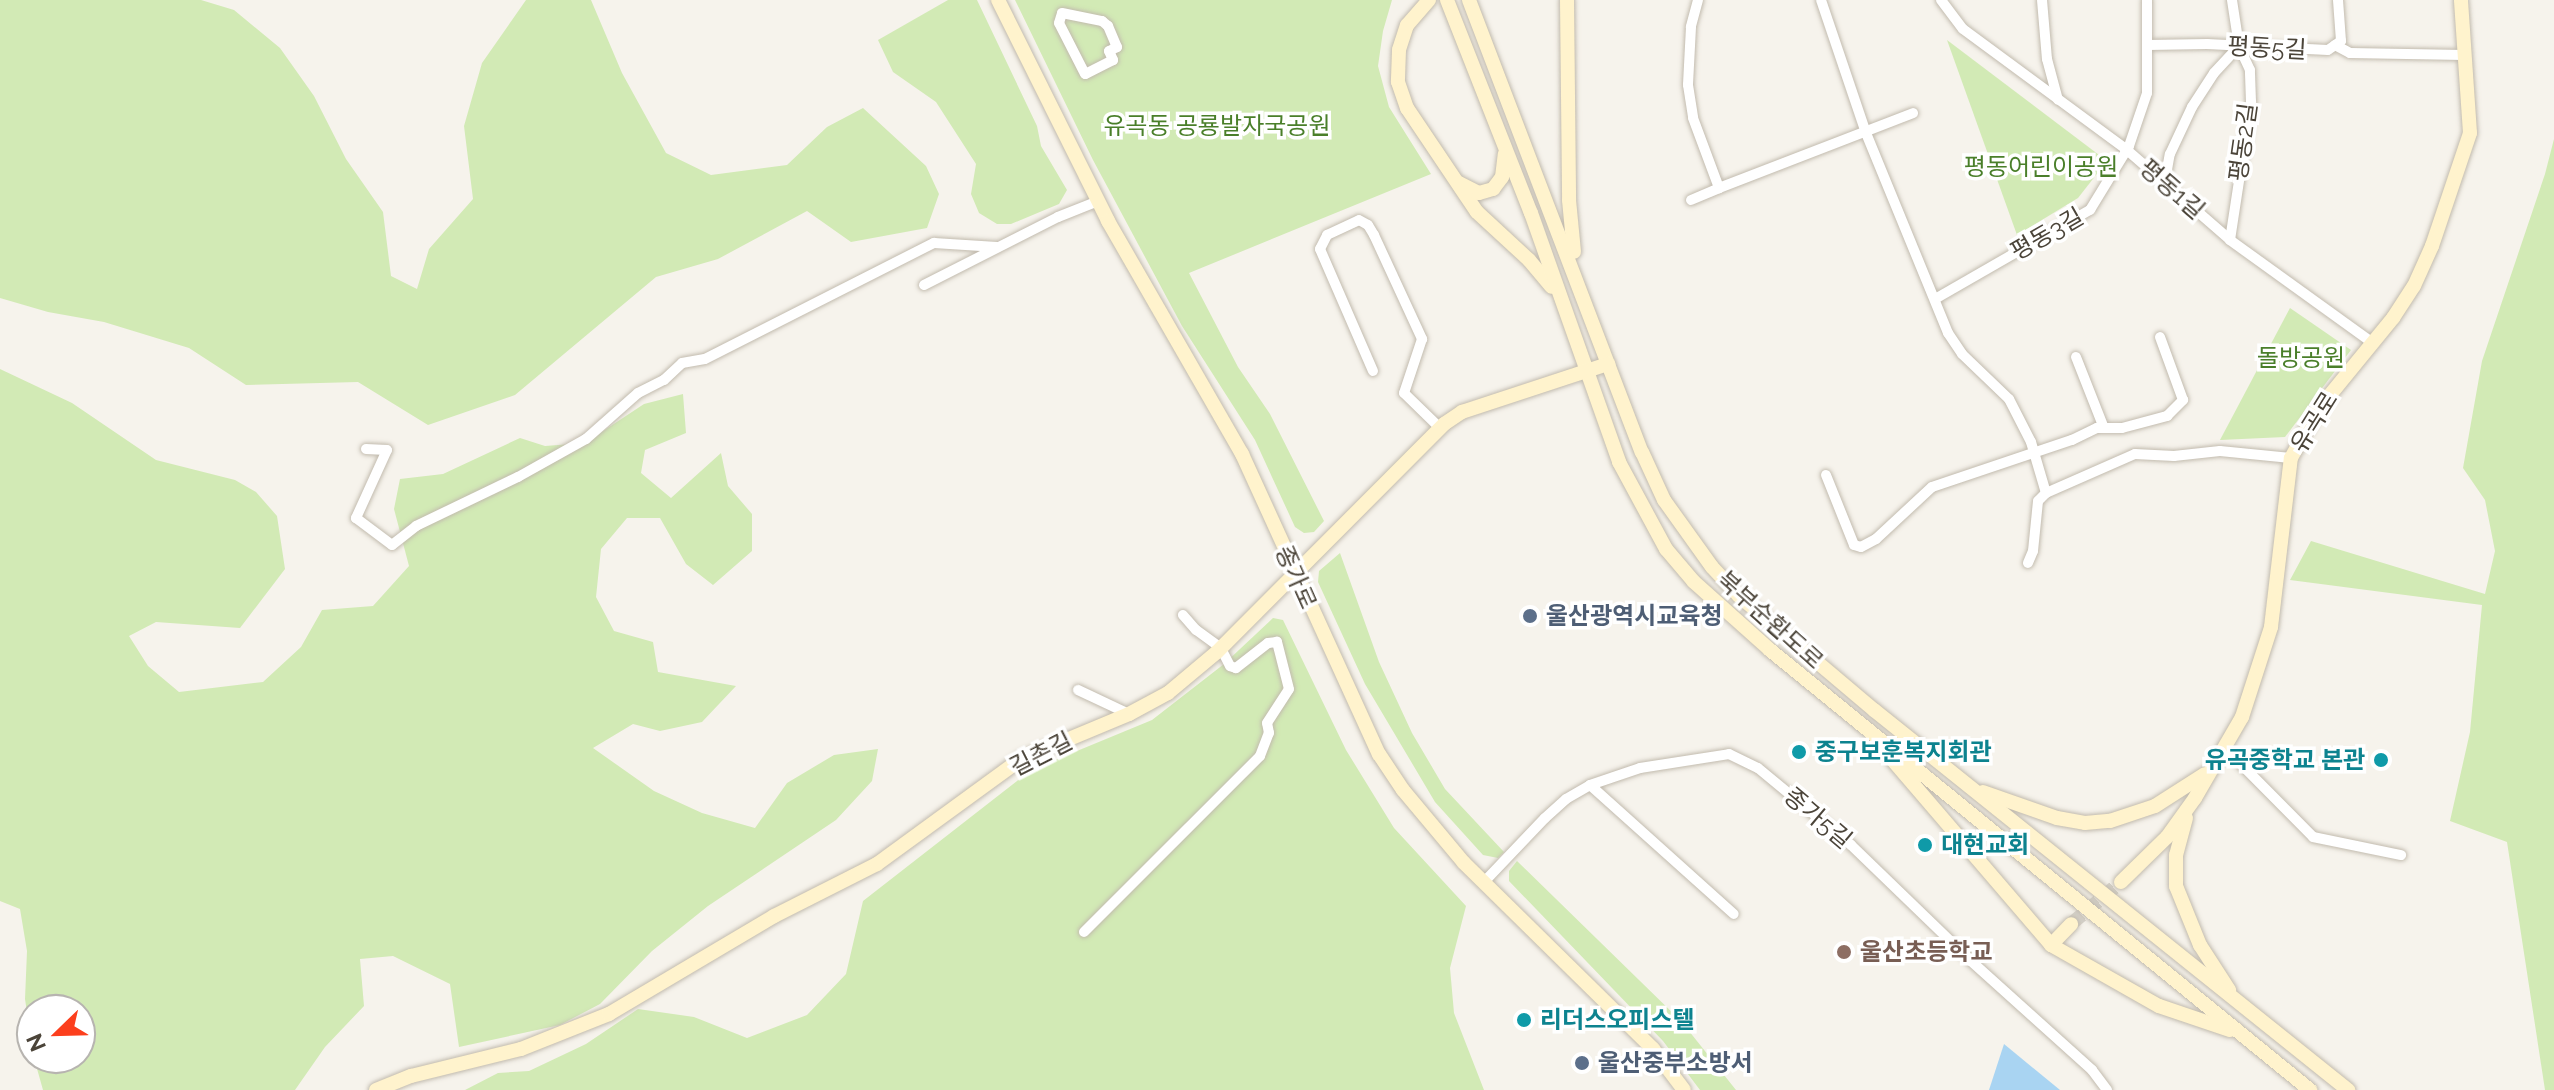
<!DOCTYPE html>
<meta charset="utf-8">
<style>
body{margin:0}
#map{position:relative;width:2554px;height:1090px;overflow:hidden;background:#f6f3ec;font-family:Raleway,"Noto Sans KR",sans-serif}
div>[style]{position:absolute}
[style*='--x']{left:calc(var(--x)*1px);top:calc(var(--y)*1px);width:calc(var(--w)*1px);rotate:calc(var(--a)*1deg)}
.green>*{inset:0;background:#d2eab5}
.water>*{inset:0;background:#a9d4f2}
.secondary-tunnel>*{height:14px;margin-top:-7px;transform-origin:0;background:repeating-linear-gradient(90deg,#d4d0c8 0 14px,transparent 0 21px)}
.roads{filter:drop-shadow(0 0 2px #c2bbae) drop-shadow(0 0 2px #c2bbae)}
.street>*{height:10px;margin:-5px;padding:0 5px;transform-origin:5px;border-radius:5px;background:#fff}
.secondary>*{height:14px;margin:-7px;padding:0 7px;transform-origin:7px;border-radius:7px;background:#fff3cd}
.dots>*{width:22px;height:22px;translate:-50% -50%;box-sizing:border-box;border:4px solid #fff;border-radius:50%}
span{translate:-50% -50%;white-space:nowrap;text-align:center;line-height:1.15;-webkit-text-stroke:7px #fff;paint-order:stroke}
.street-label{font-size:24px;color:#4b4439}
.park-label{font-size:24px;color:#4a7f2a}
.service-label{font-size:24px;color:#4e5e75;font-weight:700}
.left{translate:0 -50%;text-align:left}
.culture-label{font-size:24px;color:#0d838f;font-weight:700}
.right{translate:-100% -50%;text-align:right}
.education-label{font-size:24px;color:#785e54;font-weight:700}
.north{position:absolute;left:16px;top:994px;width:80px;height:80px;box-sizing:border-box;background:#fff;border:2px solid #b7b4b0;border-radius:50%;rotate:247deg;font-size:22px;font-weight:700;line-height:32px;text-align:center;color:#4b4439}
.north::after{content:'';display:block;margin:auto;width:28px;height:36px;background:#fc3f1d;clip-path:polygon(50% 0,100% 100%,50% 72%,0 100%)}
</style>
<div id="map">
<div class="green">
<div style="clip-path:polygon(0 0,201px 0,234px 10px,280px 48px,314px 96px,346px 159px,383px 212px,391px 276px,417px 289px,429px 249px,473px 199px,464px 126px,482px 63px,526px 0,591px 0,622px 73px,666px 153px,711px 175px,787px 165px,827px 127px,863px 108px,926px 166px,939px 194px,927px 228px,851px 242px,807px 211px,718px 259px,656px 277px,515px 395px,428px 425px,358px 382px,246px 385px,189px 348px,104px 322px,48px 312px,0 298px)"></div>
<div style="clip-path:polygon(948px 0,977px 0,1037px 126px,1041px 146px,1067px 190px,1059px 204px,1011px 224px,997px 224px,979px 213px,971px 194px,976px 164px,936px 102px,893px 72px,878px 40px)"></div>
<div style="clip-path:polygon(1015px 0,1392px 0,1383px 31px,1378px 66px,1389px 107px,1431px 174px,1189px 273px,1238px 367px,1270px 414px,1324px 521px,1314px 532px,1304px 533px,1295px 527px,1255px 440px,1182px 326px,1093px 160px)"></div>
<div style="clip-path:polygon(1947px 40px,2107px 161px,2078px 198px,2017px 235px)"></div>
<div style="clip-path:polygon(2554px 139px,2554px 1090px,2545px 1090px,2507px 842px,2450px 821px,2470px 732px,2482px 605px,2290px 580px,2311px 541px,2485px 594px,2495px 551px,2485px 500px,2463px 468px,2482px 361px,2545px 174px)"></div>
<div style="clip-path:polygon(2290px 308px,2351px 350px,2285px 437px,2220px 440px)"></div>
<div style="clip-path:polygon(0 369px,72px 403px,156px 460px,235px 480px,256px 492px,277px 516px,285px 569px,240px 628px,156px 622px,129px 636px,148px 666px,179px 692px,263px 682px,301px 647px,322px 610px,373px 606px,409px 566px,394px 509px,400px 479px,443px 474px,520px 438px,545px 446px,585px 443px,644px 404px,683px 394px,686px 433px,645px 450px,641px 473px,671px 498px,721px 453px,728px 486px,752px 514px,752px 551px,713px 585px,686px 564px,660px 518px,627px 518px,601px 549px,596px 597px,614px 631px,653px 642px,658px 672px,736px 686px,702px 722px,660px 731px,633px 724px,593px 748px,654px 791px,702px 813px,755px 828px,787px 783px,834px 755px,878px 749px,872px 781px,836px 820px,708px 906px,652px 951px,600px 1004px,560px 1025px,459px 1047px,450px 984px,393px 956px,360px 959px,364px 1006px,325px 1047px,295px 1090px,43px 1090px,34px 1058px,80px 1058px,80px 1010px,32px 1010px,32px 1046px,25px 999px,27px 951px,20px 909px,0 901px)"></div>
<div style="clip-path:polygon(1340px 553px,1379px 662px,1412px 733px,1445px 789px,1504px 852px,1498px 858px,1483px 855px,1435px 802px,1365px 684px,1318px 582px,1319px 571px)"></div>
<div style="clip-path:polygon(1273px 618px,1283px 620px,1346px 750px,1394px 828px,1466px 906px,1450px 968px,1454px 1013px,1484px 1090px,465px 1090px,498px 1073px,529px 1071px,586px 1044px,638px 1009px,694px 1017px,747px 1038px,807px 1015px,846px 974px,863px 901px,1031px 770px,1152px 720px,1224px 664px)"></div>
<div style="clip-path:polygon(1517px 861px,1681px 1021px,1736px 1090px,1700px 1090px,1663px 1041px,1509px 881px,1509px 871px)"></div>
</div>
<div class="water">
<div style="clip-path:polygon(2004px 1044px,2060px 1090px,1989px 1090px)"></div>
</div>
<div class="secondary-tunnel">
<div style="--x:2071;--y:924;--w:65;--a:-40"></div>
</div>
<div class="roads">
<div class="street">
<div style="--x:1698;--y:0;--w:28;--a:105"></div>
<div style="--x:1691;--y:27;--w:58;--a:93"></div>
<div style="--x:1688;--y:85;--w:33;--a:81"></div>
<div style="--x:1693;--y:118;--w:75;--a:69.6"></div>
<div style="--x:1719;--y:188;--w:208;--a:-21.1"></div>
<div style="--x:1821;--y:0;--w:140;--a:71.3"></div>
<div style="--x:1866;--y:133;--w:216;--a:67.7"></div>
<div style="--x:1948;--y:333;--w:25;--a:56"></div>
<div style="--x:1962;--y:354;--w:65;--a:43.8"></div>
<div style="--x:2009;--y:399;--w:48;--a:62.9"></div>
<div style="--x:2031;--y:442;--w:53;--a:73.6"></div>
<div style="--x:2046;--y:493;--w:11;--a:135"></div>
<div style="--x:2038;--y:501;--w:50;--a:95.7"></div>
<div style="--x:2033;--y:551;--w:13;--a:113"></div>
<div style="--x:1941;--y:0;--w:36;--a:53"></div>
<div style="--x:1963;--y:29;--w:204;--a:36.4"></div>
<div style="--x:2127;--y:150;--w:137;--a:41.1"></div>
<div style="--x:2230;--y:240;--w:176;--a:35.8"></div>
<div style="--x:2042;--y:0;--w:59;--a:85.2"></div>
<div style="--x:2047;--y:59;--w:42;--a:75"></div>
<div style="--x:1062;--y:13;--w:41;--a:11.3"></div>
<div style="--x:1102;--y:21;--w:8;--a:40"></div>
<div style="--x:1108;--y:26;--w:23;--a:67"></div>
<div style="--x:1117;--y:47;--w:9;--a:153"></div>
<div style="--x:1109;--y:51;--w:10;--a:66"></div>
<div style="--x:1113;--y:60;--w:31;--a:153"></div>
<div style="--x:1085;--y:74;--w:57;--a:-117"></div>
<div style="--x:1059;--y:23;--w:10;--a:-73"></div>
<div style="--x:2148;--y:45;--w:59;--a:-1"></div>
<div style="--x:2207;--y:44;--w:121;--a:2.8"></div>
<div style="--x:2328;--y:50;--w:16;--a:-35"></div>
<div style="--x:2341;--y:41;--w:41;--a:-94.2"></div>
<div style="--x:2335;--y:45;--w:17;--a:28"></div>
<div style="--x:2350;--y:53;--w:114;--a:1"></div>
<div style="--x:2165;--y:181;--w:27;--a:-80"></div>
<div style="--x:2170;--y:154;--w:52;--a:-64.9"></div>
<div style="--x:2192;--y:107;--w:40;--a:-57.1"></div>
<div style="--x:2214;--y:73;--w:37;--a:-47"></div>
<div style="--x:1691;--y:200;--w:30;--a:-23"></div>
<div style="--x:2230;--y:240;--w:140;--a:-81.3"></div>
<div style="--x:2251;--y:102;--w:32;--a:-92"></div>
<div style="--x:2250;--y:70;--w:26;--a:-115"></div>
<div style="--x:2239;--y:46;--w:47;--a:-98.7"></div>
<div style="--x:924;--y:285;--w:150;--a:-26.9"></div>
<div style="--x:1058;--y:217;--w:43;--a:-21.8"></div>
<div style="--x:1935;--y:299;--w:179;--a:-29.9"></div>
<div style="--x:2090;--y:210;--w:75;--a:-58.6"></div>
<div style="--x:2129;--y:146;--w:56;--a:-71.2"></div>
<div style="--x:2147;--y:93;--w:93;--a:-90"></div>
<div style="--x:2076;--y:357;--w:76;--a:68.5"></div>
<div style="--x:1373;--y:371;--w:133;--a:-113.5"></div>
<div style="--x:1320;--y:249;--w:16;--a:-63"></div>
<div style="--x:1327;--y:235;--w:35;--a:-25"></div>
<div style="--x:1359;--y:220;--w:10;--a:29"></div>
<div style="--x:1368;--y:225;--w:12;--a:59"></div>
<div style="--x:1374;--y:235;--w:115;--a:65.2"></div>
<div style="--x:1422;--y:339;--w:57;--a:108.4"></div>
<div style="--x:1404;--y:393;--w:50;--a:44.2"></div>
<div style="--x:366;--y:449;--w:21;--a:3"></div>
<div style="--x:387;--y:450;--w:75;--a:114.5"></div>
<div style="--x:356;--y:518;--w:45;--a:36.9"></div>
<div style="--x:392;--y:545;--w:31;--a:-38"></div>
<div style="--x:416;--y:526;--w:113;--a:-25.7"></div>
<div style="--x:518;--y:477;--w:78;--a:-29.2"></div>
<div style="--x:586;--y:439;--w:69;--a:-41.5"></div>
<div style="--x:638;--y:393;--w:29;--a:-27"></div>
<div style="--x:664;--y:380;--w:25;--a:-43"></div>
<div style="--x:682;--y:363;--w:23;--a:-10"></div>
<div style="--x:705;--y:359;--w:257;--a:-26.9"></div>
<div style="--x:934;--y:243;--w:63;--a:3.6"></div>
<div style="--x:1826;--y:475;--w:75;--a:68.2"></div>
<div style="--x:1854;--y:545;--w:7;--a:16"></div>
<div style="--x:1861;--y:547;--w:17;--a:-28"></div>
<div style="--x:1876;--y:539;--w:76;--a:-42.9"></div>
<div style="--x:1932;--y:487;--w:148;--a:-18.6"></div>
<div style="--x:2072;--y:440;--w:28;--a:-26"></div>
<div style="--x:2097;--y:428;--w:25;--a:0"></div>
<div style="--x:2122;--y:428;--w:47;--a:-14.9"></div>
<div style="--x:2167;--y:416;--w:23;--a:-45"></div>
<div style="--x:2183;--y:400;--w:67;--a:-110.1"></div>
<div style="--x:2046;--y:493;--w:97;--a:-23.7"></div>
<div style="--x:2135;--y:454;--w:39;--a:3"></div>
<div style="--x:2174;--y:456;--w:46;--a:-6.2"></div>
<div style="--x:2220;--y:451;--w:71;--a:5.6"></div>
<div style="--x:1078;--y:690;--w:56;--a:25.2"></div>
<div style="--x:2225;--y:748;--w:125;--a:45.3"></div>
<div style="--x:2313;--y:837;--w:90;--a:11.6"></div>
<div style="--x:1590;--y:785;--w:193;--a:41.9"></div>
<div style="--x:1484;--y:882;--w:88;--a:-46.4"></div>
<div style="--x:1545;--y:818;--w:28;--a:-42"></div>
<div style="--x:1566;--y:799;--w:28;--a:-30"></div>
<div style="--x:1590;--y:785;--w:53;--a:-18.8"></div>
<div style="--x:1640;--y:768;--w:90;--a:-8.9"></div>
<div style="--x:1729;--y:754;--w:32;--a:26"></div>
<div style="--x:1758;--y:768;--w:121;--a:39.6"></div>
<div style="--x:1851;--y:845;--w:167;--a:44"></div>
<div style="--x:1971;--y:961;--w:163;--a:42"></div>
<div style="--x:2092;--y:1070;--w:25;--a:53"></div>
<div style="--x:1084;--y:932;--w:249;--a:-45"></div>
<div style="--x:1260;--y:756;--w:25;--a:-69"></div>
<div style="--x:1269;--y:733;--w:10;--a:-101"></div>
<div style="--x:1267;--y:723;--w:40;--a:-57.1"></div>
<div style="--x:1289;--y:689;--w:49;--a:-104.3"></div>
<div style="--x:1277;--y:642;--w:9;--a:174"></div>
<div style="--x:1268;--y:643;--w:41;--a:142"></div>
<div style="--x:1236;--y:668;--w:6;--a:-162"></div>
<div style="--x:1230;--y:666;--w:20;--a:-117"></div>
<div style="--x:1221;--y:648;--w:31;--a:-144"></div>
<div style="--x:1196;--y:630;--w:20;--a:-131"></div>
</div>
<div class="secondary">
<div style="--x:998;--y:0;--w:247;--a:63.5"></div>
<div style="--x:1108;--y:221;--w:269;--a:60.1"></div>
<div style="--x:1242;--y:454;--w:330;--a:65.5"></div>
<div style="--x:1379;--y:754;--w:43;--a:56.3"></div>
<div style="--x:1403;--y:790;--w:95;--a:50.1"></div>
<div style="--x:1464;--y:863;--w:265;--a:44.5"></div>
<div style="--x:1653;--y:1049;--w:51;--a:52.9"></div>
<div style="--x:1429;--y:0;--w:33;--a:131"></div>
<div style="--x:1407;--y:25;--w:26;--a:108"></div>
<div style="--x:1399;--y:50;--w:32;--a:92"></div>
<div style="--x:1398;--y:82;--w:28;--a:71"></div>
<div style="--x:1407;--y:108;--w:125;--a:56.1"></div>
<div style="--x:1477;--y:212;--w:71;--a:42.7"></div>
<div style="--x:1529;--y:260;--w:35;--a:50"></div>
<div style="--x:1447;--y:0;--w:229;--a:68.5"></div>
<div style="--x:1531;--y:213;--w:264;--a:70.5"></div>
<div style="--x:1619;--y:462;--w:99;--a:61.6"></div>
<div style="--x:1666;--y:549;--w:43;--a:49.7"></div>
<div style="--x:1694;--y:582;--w:102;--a:41.8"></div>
<div style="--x:1770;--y:650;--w:697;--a:39.17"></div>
<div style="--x:1469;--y:0;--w:484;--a:69.1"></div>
<div style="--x:1642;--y:452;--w:53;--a:65.4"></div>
<div style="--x:1664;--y:500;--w:82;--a:54.4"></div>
<div style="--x:1712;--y:567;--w:40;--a:47"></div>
<div style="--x:1739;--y:596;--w:177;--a:40.2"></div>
<div style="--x:1874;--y:710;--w:608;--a:38.72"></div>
<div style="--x:1567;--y:0;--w:200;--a:89.4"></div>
<div style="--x:1569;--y:200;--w:52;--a:84.5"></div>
<div style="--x:1459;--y:183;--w:22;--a:27"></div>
<div style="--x:1479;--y:193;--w:15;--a:-16"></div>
<div style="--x:1493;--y:189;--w:15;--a:-53"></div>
<div style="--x:1502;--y:177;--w:23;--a:-83"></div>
<div style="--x:1890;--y:757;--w:248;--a:49.4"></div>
<div style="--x:2051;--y:945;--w:124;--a:29.5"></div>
<div style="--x:2159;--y:1006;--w:75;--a:18.7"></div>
<div style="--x:1983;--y:792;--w:78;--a:19.4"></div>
<div style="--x:2057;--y:818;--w:28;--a:10"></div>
<div style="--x:2085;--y:823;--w:25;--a:-5"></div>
<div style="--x:2110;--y:821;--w:47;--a:-18.4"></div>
<div style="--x:2155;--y:806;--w:59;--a:-32.6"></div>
<div style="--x:2186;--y:818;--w:38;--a:105"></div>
<div style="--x:2176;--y:855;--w:31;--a:90"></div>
<div style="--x:2176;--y:886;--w:64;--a:67.9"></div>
<div style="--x:2200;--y:945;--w:54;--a:57.2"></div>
<div style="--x:2121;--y:882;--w:64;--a:-44.4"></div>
<div style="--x:2167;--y:837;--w:48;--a:-54.3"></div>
<div style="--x:2195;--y:798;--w:94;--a:-59.9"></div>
<div style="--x:2242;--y:717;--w:95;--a:-72.1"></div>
<div style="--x:2271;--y:627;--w:170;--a:-83.3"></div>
<div style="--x:2291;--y:458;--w:52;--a:-61.5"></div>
<div style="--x:2316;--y:412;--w:122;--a:-50.7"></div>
<div style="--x:2393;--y:318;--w:38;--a:-57"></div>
<div style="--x:2414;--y:286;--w:44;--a:-65.8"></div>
<div style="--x:2432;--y:246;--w:119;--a:-71.4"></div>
<div style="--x:2470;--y:133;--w:133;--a:-93.9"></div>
<div style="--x:2051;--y:945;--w:29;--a:-46"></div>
<div style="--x:376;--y:1090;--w:38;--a:-22"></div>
<div style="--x:411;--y:1076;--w:113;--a:-13.8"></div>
<div style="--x:521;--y:1049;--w:95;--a:-21.7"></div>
<div style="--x:609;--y:1014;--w:192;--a:-30.7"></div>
<div style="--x:774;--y:916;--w:115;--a:-26.8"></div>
<div style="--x:877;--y:864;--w:178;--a:-36.1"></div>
<div style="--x:1021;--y:759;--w:117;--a:-22.6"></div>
<div style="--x:1129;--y:714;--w:44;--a:-28.3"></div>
<div style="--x:1168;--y:693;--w:64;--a:-39.9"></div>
<div style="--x:1217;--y:652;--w:322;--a:-45.1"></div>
<div style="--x:1444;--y:424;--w:22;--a:-34"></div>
<div style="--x:1462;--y:412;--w:154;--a:-18.2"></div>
</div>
</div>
<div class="dots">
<div style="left:1530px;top:616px;background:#5c6f8a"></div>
<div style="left:1799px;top:752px;background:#0f9aa8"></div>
<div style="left:2381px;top:760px;background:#0f9aa8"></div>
<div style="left:1925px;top:845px;background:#0f9aa8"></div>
<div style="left:1844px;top:952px;background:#8d6e63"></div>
<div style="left:1524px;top:1020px;background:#0f9aa8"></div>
<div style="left:1582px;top:1063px;background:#5c6f8a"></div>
</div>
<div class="street-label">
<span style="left:2267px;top:48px;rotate:3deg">평동5길</span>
<span style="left:2243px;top:142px;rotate:-82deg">평동2길</span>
<span style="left:2172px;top:189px;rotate:41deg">평동1길</span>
<span style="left:2047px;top:234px;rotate:-30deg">평동3길</span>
<span style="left:2314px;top:422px;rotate:-58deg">유곡로</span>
<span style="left:1296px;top:577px;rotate:66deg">종가로</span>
<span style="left:1770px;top:620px;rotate:42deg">북부순환도로</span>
<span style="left:1041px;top:754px;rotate:-27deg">길촌길</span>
<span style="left:1818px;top:818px;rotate:40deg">종가5길</span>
</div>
<div class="park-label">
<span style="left:1217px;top:126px">유곡동 공룡발자국공원</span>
<span style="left:2041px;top:167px">평동어린이공원</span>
<span style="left:2301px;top:358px">돌방공원</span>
</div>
<div class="service-label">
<span class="left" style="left:1546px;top:616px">울산광역시교육청</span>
<span class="left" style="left:1598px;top:1063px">울산중부소방서</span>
</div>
<div class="culture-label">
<span class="left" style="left:1815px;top:752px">중구보훈복지회관</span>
<span class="right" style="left:2365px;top:760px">유곡중학교 본관</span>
<span class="left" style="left:1941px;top:845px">대현교회</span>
<span class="left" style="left:1540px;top:1020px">리더스오피스텔</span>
</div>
<div class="education-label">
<span class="left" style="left:1860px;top:952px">울산초등학교</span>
</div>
<div class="north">N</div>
</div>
